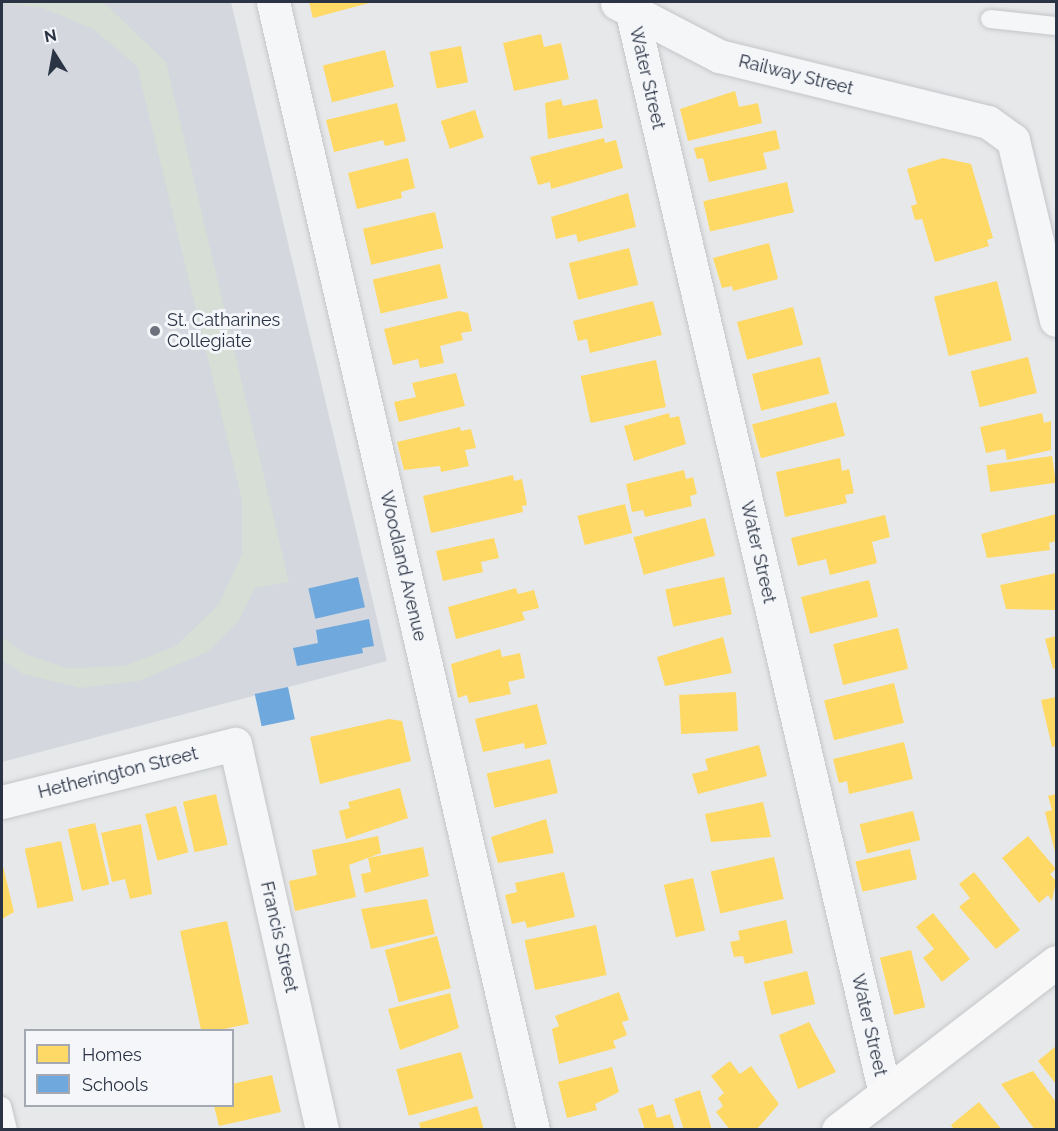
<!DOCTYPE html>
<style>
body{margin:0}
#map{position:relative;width:1058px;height:1131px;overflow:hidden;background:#e6e8ea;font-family:Raleway,sans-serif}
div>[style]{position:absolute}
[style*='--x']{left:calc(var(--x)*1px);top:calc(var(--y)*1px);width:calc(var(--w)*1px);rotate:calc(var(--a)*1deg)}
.built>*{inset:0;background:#d4d7dd}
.green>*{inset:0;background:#d6ded6}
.homes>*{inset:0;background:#ffd966;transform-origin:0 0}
.schools>*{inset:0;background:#6fa8dc;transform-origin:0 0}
.roads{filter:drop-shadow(0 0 2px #c4c6c8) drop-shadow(0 0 2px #c4c6c8)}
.service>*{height:18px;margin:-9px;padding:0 9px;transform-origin:9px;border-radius:9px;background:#f5f6f7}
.minor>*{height:33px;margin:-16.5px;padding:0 16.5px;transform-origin:16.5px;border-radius:16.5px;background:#f5f6f7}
.secondary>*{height:33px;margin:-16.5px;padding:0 16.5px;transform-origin:16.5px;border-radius:16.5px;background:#f8f8f8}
.dots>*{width:16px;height:16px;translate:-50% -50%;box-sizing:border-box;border:3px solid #f4f6f9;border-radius:50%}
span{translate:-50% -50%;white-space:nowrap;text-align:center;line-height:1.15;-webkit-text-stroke:6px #f4f6f9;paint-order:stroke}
.street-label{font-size:18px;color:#2b3445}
.poi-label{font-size:18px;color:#2b3445}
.left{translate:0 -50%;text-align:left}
.frame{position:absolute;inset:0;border:3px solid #2b3445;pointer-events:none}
.legend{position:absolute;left:24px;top:1029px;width:210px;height:78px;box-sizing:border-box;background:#f4f6f9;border:2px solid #a4a8b1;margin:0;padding:8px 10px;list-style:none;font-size:18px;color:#2b3445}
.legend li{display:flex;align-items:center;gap:12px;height:30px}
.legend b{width:30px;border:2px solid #a4a8b1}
.north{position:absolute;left:24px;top:24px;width:60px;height:60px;-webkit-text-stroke:4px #f4f6f9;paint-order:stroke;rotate:349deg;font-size:16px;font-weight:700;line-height:24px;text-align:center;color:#2b3445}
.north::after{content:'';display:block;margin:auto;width:21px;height:27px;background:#2b3445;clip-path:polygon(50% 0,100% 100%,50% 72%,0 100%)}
</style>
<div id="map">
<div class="built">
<div style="clip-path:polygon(2px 2px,231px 2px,387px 661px,2px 762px)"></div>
</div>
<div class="green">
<div style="clip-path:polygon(103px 2px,166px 62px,289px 582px,255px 588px,239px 620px,209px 651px,139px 681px,80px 688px,23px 674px,2px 660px,2px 637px,25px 654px,67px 668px,124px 666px,176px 646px,219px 604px,242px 554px,242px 500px,137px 66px,93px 29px,43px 8px,2px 3px)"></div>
</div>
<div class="homes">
<div style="clip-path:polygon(309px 2px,373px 2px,313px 18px)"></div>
<div style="clip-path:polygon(541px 34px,544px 47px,561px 43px,569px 79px,514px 91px,503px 43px)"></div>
<div style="left:461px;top:46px;width:37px;height:32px;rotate:79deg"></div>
<div style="left:385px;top:50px;width:38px;height:64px;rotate:76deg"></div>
<div style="clip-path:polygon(735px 91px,739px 107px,758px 103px,762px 123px,688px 141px,680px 109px)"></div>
<div style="clip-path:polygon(561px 99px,563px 106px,597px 99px,603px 128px,548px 139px,545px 103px)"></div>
<div style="clip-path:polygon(397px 103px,406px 141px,385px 146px,383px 140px,334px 152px,326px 120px)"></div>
<div style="left:475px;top:110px;width:29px;height:36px;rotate:72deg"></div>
<div style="clip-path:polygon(776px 130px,780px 149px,763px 153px,767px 169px,709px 182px,703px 158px,697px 159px,694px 148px)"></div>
<div style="clip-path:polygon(604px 138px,605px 143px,616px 140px,623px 168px,551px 189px,550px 182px,538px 185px,530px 157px)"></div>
<div style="clip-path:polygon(408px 158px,415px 188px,401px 192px,402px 198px,357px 209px,348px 173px)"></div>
<div style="clip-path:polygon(943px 158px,971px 164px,993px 238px,987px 240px,989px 246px,935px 262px,922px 219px,915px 220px,911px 206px,917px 204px,907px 169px)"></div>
<div style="left:787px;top:182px;width:31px;height:86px;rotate:77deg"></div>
<div style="clip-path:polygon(628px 193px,636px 227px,578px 242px,576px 234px,556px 239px,551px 217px)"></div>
<div style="left:435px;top:212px;width:37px;height:74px;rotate:77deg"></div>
<div style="clip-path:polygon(769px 243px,778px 279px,733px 291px,732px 286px,722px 288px,713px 258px)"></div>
<div style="left:629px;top:248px;width:38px;height:62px;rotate:76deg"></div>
<div style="left:440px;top:264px;width:35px;height:69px;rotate:77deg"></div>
<div style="left:997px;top:281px;width:61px;height:65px;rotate:76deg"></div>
<div style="clip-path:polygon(653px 301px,662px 335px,590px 353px,587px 339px,578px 341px,573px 321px)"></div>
<div style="left:793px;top:307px;width:39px;height:58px;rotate:75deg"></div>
<div style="clip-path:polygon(459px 311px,468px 313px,472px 331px,461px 333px,463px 340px,440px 346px,444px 363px,420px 368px,418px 359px,393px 365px,384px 329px)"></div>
<div style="left:820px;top:357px;width:38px;height:70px;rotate:76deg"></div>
<div style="left:1028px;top:357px;width:37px;height:59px;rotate:76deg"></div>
<div style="left:656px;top:360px;width:48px;height:77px;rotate:78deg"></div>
<div style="clip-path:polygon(456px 373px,465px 406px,399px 422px,394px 402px,416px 397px,412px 383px)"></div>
<div style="left:836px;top:402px;width:35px;height:87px;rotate:75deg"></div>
<div style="clip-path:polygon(669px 413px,670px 418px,679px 416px,686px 444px,634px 461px,624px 426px)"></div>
<div style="clip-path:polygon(1042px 413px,1044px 423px,1051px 421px,1051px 450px,1007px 460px,1005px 449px,986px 453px,980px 427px)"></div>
<div style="clip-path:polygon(460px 427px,461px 431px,471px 429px,476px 448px,465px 450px,469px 466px,441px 472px,440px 466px,404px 470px,397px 442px)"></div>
<div style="left:1052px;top:456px;width:27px;height:66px;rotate:82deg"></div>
<div style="clip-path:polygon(840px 458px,842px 471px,849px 469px,854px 493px,845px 495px,847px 503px,785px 517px,776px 472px)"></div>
<div style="clip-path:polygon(684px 470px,686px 479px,693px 477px,697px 494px,690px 496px,692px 506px,645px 517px,643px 510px,632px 512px,626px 484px)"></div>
<div style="clip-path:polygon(513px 475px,514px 481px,522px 479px,527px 505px,522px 506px,523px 512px,431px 533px,423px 496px)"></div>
<div style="left:625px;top:504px;width:30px;height:49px;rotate:76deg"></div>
<div style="clip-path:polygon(1056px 514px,1056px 541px,1049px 543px,1050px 550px,987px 558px,981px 534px)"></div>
<div style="clip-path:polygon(885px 515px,890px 537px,872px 542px,877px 563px,830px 575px,826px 559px,798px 566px,791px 538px)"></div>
<div style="left:705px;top:518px;width:39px;height:74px;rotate:75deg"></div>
<div style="clip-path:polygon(494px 538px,499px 558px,481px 562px,483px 572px,443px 581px,436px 551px)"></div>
<div style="clip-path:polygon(1056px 573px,1056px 610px,1006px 609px,1000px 585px)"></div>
<div style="left:724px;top:577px;width:38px;height:60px;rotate:78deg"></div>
<div style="left:869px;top:580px;width:38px;height:70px;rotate:76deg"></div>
<div style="clip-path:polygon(516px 588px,518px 594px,534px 590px,539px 608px,522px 612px,525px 620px,456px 639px,448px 607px)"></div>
<div style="left:898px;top:628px;width:42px;height:67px;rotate:76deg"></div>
<div style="clip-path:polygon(1056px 636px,1056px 668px,1053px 669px,1045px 639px)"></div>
<div style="clip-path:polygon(723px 637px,732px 673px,665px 686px,657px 657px)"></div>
<div style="clip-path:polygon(500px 649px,502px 657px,520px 653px,525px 678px,508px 682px,511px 694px,469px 703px,467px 695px,458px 698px,451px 664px)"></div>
<div style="left:894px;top:683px;width:41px;height:72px;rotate:76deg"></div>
<div style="left:736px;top:692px;width:39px;height:57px;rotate:87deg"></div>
<div style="clip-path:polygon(1056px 697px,1056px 746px,1052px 747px,1041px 700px)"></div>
<div style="clip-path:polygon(537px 704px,547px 744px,525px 749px,524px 743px,483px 752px,475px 719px)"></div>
<div style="clip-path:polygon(389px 719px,402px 721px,411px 761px,320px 784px,310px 737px)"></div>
<div style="clip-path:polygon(904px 742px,913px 779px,849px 794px,847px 781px,839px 783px,833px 759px)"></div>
<div style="clip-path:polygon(759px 745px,767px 776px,698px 794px,692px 774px,708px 770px,705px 759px)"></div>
<div style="left:550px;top:759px;width:35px;height:65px;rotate:77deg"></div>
<div style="clip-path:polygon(400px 788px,408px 818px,346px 839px,339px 811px,350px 808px,348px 802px)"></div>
<div style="left:216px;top:794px;width:52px;height:34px;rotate:77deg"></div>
<div style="clip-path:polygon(1056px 794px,1056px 856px,1045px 812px,1052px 810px,1048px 796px)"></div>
<div style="clip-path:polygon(763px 802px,771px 837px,711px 842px,705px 814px)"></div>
<div style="left:176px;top:806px;width:48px;height:32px;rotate:75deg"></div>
<div style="left:913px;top:811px;width:30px;height:55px;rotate:76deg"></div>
<div style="clip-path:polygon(546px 819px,554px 853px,498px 863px,491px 837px)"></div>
<div style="left:95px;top:823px;width:63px;height:28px;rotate:77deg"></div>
<div style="clip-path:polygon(141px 824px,152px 894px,130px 899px,125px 879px,112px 882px,101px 833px)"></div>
<div style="clip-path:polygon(378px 836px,381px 853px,349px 865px,356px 897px,295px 911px,289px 881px,317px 875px,312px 850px)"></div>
<div style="clip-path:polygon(1028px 836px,1056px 869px,1050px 874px,1056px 881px,1052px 901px,1048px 895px,1039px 903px,1002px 858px)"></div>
<div style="left:61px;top:841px;width:61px;height:37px;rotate:78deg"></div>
<div style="clip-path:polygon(423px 847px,429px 876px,365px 893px,361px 874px,371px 872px,368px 858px)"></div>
<div style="left:910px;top:849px;width:31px;height:56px;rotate:77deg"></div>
<div style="left:774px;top:857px;width:43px;height:65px;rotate:77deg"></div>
<div style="clip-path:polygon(2px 862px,14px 912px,2px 919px)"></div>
<div style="clip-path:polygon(564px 872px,575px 917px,527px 928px,525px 921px,512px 924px,505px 895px,517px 892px,515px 883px)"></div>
<div style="clip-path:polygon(974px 872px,1020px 930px,996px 949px,959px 907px,970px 898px,959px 884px)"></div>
<div style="left:693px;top:878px;width:54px;height:30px;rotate:77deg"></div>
<div style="clip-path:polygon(427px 899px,435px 934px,371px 949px,361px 909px)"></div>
<div style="clip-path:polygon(933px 913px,970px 959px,942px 982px,923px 958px,934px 949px,916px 927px)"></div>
<div style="clip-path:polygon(786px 920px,793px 953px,745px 964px,743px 956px,734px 957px,730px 942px,740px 940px,738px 931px)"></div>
<div style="left:227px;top:921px;width:105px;height:48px;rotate:78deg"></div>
<div style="left:596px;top:925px;width:51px;height:73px;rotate:78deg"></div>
<div style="left:437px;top:936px;width:54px;height:54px;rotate:75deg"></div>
<div style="left:911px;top:950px;width:59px;height:32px;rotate:76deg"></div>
<div style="left:807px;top:971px;width:34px;height:45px;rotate:76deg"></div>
<div style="clip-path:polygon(619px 992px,629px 1020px,622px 1022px,627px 1035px,613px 1041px,616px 1048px,559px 1064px,552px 1029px,559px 1026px,555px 1016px)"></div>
<div style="clip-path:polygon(450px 993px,459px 1028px,400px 1050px,388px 1009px)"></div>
<div style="clip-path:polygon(809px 1022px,836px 1072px,798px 1089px,779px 1035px)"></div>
<div style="clip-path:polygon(1056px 1046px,1056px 1084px,1038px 1061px)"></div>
<div style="left:461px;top:1052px;width:48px;height:67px;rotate:75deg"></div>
<div style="clip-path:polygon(730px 1061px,740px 1074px,751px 1066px,779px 1104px,756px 1130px,730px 1130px,716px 1112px,723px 1106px,718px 1098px,724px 1093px,711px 1076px)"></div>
<div style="clip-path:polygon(612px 1067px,619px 1092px,595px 1104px,597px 1110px,567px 1118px,558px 1082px)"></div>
<div style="clip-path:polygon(1033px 1071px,1056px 1102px,1056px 1130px,1035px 1130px,1001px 1084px)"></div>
<div style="clip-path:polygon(272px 1075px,281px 1112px,219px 1126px,214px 1106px,232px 1106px,232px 1084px)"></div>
<div style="clip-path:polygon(700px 1090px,712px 1130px,684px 1130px,674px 1099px)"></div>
<div style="clip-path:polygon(979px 1102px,1002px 1130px,954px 1130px,951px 1125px)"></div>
<div style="clip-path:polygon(653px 1104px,657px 1118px,670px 1114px,675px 1130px,645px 1130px,638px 1109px)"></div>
<div style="clip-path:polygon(477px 1106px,484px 1130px,421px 1130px,419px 1123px)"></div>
</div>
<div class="schools">
<div style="left:358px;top:577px;width:31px;height:51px;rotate:77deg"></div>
<div style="clip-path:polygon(369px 619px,374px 646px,362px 648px,363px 653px,297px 666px,293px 648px,318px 643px,316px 630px)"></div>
<div style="left:288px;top:687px;width:33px;height:34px;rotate:78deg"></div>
</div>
<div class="roads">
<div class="service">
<div style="--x:990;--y:19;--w:66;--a:6.1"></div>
<div style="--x:2;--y:1106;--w:25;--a:76"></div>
</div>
<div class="minor">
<div style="--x:273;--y:2;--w:1158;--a:77.02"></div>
<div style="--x:617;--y:3;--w:115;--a:27.5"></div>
<div style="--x:719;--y:56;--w:277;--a:13.8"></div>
<div style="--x:988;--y:122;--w:31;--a:36"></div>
<div style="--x:1013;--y:140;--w:185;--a:76.6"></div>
<div style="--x:631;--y:9;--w:1114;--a:76.82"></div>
<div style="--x:2;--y:802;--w:240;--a:-14"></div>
<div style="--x:235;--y:744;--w:396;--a:77.3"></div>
</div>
<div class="secondary">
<div style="--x:838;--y:1130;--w:275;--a:-37.6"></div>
</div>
</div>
<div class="dots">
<div style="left:155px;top:331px;background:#6c737f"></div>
</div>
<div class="street-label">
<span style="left:796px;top:75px;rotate:14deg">Railway Street</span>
<span style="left:647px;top:78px;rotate:77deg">Water Street</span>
<span style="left:758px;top:552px;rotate:77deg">Water Street</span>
<span style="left:403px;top:566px;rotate:77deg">Woodland Avenue</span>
<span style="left:118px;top:773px;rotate:-14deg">Hetherington Street</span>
<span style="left:279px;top:937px;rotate:77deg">Francis Street</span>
<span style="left:869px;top:1025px;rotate:77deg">Water Street</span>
</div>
<div class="poi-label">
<span class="left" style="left:167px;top:331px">St. Catharines<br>Collegiate</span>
</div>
<div class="frame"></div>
<ul class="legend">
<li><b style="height:16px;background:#ffd966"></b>Homes</li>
<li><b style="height:16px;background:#6fa8dc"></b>Schools</li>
</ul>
<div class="north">N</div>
</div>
